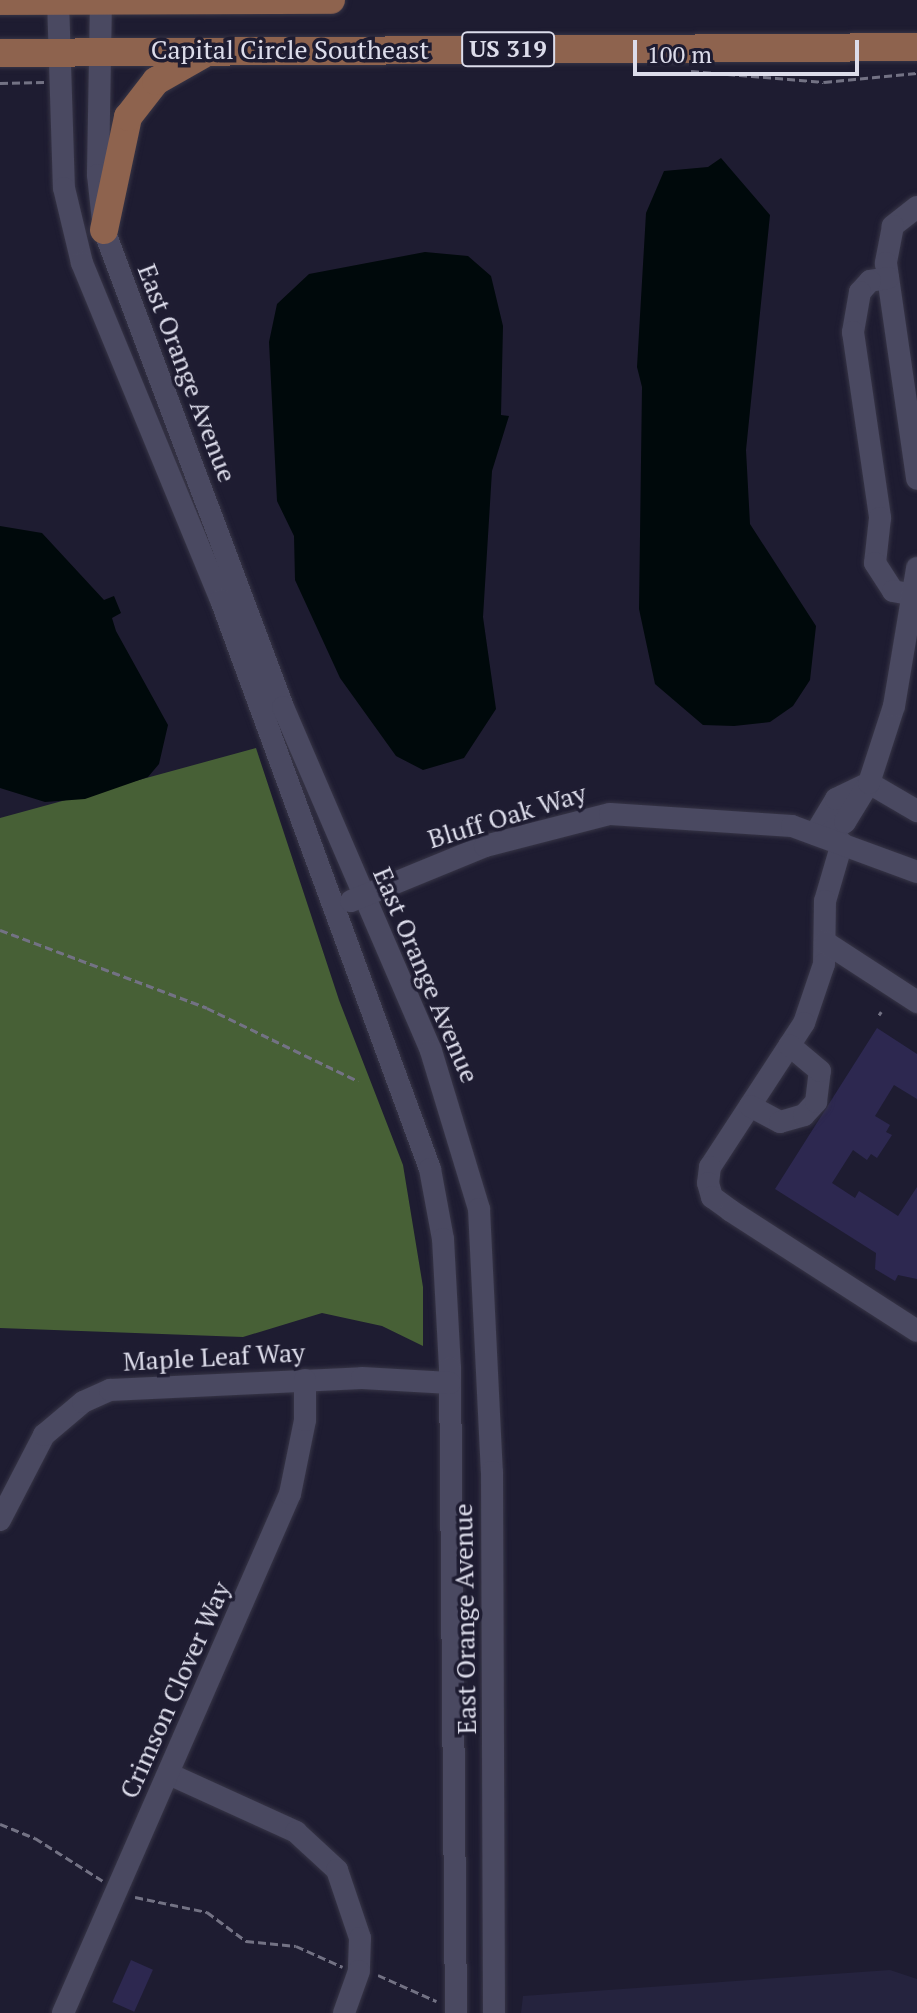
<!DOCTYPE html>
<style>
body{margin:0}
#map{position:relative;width:917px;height:2013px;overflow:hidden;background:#1e1c31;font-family:"PT Serif",serif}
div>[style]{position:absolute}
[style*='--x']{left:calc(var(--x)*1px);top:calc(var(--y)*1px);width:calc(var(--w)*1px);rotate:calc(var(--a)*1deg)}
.built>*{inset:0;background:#25233e}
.forest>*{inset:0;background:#476036}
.water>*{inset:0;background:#00090b}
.building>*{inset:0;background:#2d2850;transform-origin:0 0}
.path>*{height:3px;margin-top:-1.5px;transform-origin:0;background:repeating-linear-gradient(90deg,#737284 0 8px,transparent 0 12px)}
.roads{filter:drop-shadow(0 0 2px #373546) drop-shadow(0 0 2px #373546)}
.minor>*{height:22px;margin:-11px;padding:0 11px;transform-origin:11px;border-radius:11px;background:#4a4961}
.major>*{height:28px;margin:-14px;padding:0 14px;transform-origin:14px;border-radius:14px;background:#8e634e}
span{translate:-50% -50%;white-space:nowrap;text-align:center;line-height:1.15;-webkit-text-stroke:7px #1e1c31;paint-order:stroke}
.shield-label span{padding:2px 6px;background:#1e1c31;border:2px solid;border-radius:6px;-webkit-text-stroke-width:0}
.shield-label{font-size:24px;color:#dcdcea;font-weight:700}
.street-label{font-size:26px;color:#dcdcea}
.scale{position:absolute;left:633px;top:40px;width:226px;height:36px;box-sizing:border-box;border:4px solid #dcdcea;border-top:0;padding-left:10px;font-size:24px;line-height:28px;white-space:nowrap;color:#dcdcea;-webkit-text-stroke:6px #1e1c31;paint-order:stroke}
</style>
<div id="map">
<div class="built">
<div style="clip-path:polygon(890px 1970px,917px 1979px,917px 2013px,521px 2013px,523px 1996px)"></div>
</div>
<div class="forest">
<div style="clip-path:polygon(256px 748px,339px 1000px,403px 1165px,423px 1287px,423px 1346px,382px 1326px,322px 1313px,243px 1337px,0 1328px,0 818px)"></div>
</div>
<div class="water">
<div style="clip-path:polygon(721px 158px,770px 215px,746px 450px,750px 524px,816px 626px,810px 680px,793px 706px,770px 722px,734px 726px,703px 725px,655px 684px,639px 609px,642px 387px,637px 367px,646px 213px,664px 171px,708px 167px)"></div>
<div style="clip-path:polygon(425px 252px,468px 256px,491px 276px,503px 326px,501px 415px,509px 416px,492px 471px,483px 617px,496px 709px,464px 758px,423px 770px,396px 756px,340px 678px,295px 580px,294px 536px,277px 501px,269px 342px,277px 304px,309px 274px)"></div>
<div style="clip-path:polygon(0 526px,42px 533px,104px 600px,114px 596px,121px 613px,112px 618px,116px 631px,168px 725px,159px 764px,148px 777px,85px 799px,45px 802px,0 788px)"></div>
</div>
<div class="building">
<div style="clip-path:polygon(877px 1028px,917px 1054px,917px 1099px,894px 1085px,875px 1116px,890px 1125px,886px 1132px,892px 1135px,877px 1158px,871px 1154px,867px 1160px,853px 1150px,832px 1183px,855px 1198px,859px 1191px,898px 1216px,917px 1187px,917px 1279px,898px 1275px,895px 1281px,875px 1269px,876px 1253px,775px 1189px)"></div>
<div style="left:131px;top:1960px;width:24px;height:46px;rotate:24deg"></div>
</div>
<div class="path">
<div style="--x:691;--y:71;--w:133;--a:4.7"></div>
<div style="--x:824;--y:82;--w:93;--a:-5.5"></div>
<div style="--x:0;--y:83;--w:44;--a:-1.3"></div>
<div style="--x:0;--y:930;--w:221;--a:20.6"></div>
<div style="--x:207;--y:1008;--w:168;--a:25.8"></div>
<div style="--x:879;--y:1015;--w:4;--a:-56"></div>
<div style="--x:0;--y:1824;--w:38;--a:22"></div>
<div style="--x:35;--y:1838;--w:80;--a:32.3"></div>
<div style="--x:135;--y:1897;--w:74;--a:11.8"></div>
<div style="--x:207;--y:1912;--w:49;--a:36.6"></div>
<div style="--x:246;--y:1941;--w:50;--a:5.7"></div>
<div style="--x:296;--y:1946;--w:51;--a:24.1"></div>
<div style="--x:378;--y:1975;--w:64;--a:24.1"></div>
</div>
<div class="roads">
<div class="minor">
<div style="--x:58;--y:0;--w:188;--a:88.2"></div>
<div style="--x:64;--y:188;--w:77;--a:76.5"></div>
<div style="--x:82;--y:263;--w:365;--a:67.6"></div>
<div style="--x:221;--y:600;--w:606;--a:69.83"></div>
<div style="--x:430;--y:1169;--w:71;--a:79.5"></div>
<div style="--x:443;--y:1239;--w:129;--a:86.9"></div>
<div style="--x:450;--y:1368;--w:645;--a:89.47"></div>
<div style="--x:101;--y:0;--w:175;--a:91"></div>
<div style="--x:98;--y:175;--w:55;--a:83.8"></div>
<div style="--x:104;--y:230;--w:509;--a:69.43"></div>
<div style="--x:283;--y:707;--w:374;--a:66.7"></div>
<div style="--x:431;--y:1051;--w:165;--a:73.1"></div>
<div style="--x:479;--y:1209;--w:263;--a:87.2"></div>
<div style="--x:492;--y:1472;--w:541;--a:89.79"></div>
<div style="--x:917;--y:207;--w:31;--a:142"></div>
<div style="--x:893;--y:226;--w:38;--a:101"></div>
<div style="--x:886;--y:263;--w:218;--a:81.8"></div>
<div style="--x:888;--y:278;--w:18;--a:171"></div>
<div style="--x:870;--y:281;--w:15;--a:132"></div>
<div style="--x:860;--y:292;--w:41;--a:99.9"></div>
<div style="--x:853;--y:332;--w:188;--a:81.7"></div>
<div style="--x:880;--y:518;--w:45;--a:96.3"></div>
<div style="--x:875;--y:563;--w:33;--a:57"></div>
<div style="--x:893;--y:591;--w:20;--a:11"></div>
<div style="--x:869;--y:783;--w:56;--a:30.3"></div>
<div style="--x:815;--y:834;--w:41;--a:-59"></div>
<div style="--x:836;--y:799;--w:37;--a:-26"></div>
<div style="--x:825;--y:837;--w:25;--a:-37"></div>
<div style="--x:845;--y:822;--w:46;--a:-58.4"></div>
<div style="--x:869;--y:783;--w:81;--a:-72"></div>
<div style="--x:894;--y:706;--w:140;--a:-80.5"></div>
<div style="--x:842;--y:843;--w:60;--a:106.3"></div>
<div style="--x:825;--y:901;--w:63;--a:90.9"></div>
<div style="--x:824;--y:964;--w:62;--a:108.7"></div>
<div style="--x:804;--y:1023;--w:172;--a:123.1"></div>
<div style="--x:710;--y:1167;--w:16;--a:97"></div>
<div style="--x:708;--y:1183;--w:15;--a:74"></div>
<div style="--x:712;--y:1197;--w:24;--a:36"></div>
<div style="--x:731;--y:1211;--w:221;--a:32.8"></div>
<div style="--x:351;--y:901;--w:145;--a:-22.3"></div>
<div style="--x:485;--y:846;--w:129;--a:-14.4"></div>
<div style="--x:610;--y:814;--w:182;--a:3.8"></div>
<div style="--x:792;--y:826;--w:133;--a:20.2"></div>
<div style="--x:825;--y:942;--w:110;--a:33.1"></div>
<div style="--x:750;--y:1106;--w:34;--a:28"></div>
<div style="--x:780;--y:1122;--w:25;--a:-16"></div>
<div style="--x:804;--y:1115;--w:18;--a:-47"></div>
<div style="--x:816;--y:1102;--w:31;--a:-83"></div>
<div style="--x:820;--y:1071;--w:40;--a:-140"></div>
<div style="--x:0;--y:1520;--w:96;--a:-62.6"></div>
<div style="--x:44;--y:1435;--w:51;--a:-40.2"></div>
<div style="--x:83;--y:1402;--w:30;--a:-24"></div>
<div style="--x:110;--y:1390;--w:252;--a:-2.7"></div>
<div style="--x:362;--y:1378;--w:88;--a:3.3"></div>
<div style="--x:169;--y:1774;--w:140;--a:24.5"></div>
<div style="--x:296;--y:1832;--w:56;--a:42.8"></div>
<div style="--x:337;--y:1870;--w:72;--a:71.3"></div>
<div style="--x:360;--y:1938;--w:33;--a:92"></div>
<div style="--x:359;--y:1971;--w:45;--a:109.7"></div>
<div style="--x:63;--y:2013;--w:566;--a:-66.38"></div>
<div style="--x:290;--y:1494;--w:76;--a:-78.5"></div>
<div style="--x:305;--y:1420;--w:40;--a:-90"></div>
</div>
<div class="major">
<div style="--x:0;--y:1;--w:331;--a:-0.2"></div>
<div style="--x:0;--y:53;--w:917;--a:-0.37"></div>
<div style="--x:104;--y:230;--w:116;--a:-78"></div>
<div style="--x:128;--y:117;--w:46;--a:-52.1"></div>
<div style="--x:156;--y:81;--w:53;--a:-29.5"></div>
</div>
</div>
<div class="shield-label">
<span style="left:508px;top:49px">US 319</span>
</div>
<div class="street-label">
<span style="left:290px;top:50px">Capital Circle Southeast</span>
<span style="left:187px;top:373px;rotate:69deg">East Orange Avenue</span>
<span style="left:507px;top:816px;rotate:-17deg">Bluff Oak Way</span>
<span style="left:426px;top:975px;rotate:67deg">East Orange Avenue</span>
<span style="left:214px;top:1357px;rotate:-3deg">Maple Leaf Way</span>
<span style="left:465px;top:1619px;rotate:-91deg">East Orange Avenue</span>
<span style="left:175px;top:1690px;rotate:-66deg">Crimson Clover Way</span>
</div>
<div class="scale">100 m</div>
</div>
